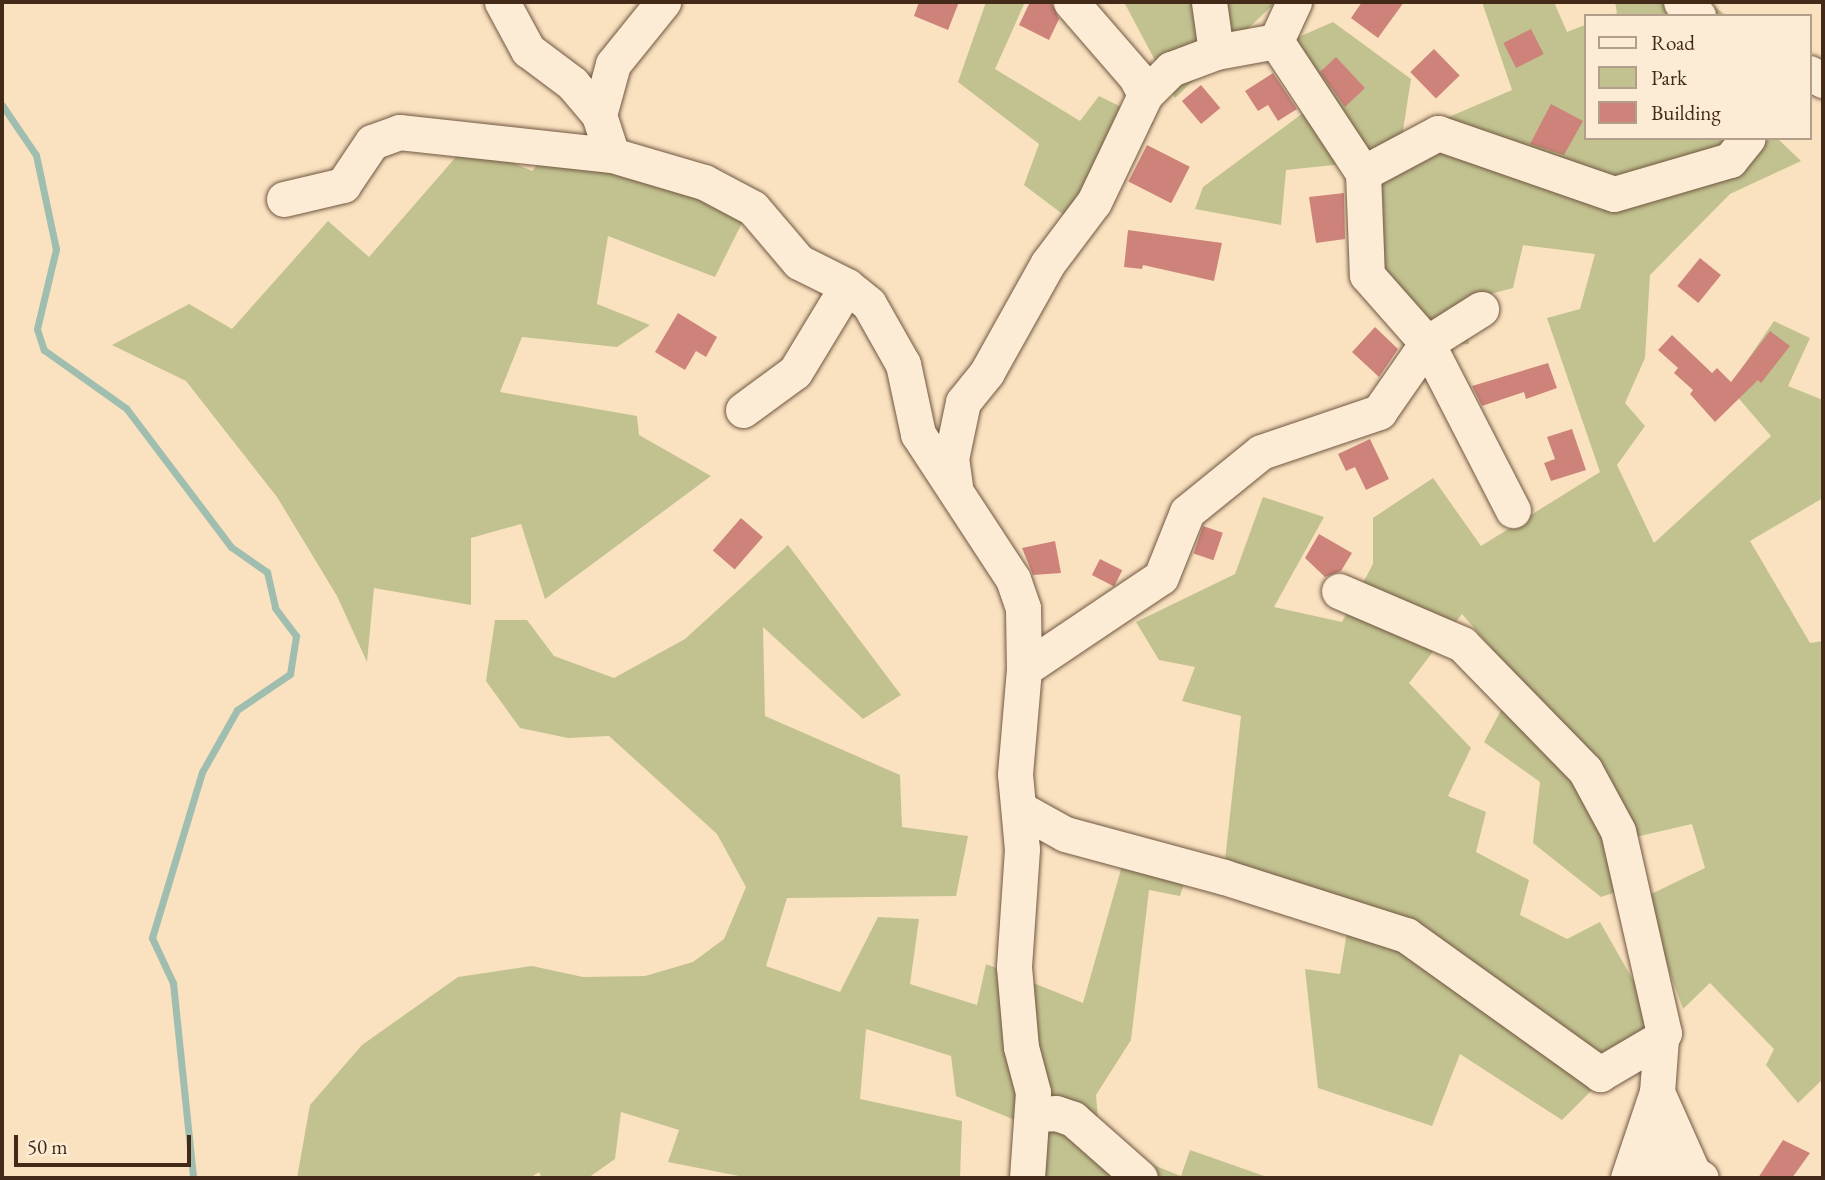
<!DOCTYPE html>
<style>
body{margin:0}
#map{position:relative;width:1825px;height:1180px;overflow:hidden;background:#fae2c0;font-family:"EB Garamond",serif}
div>[style]{position:absolute}
[style*='--x']{left:calc(var(--x)*1px);top:calc(var(--y)*1px);width:calc(var(--w)*1px);rotate:calc(var(--a)*1deg)}
.green>*{inset:0;background:#c2c290}
.stream>*{height:7px;margin:-3.5px;padding:0 3.5px;transform-origin:3.5px;border-radius:3.5px;background:#9fbeaf}
.building>*{inset:0;background:#ce837a;transform-origin:0 0}
.roads{filter:drop-shadow(0 0 2px #715741) drop-shadow(0 0 2px #715741)}
.minor>*{height:35px;margin:-17.5px;padding:0 17.5px;transform-origin:17.5px;border-radius:17.5px;background:#fcecd6}
span{translate:-50% -50%;white-space:nowrap;text-align:center;line-height:1.15;-webkit-text-stroke:5px #fcecd6;paint-order:stroke}
.frame{position:absolute;inset:0;border:4px solid #432917;pointer-events:none}
.legend{position:absolute;left:1584px;top:14px;width:228px;height:126px;box-sizing:border-box;background:#fcecd6;border:2px solid #b29e8a;margin:0;padding:9px 12px;list-style:none;font-size:21px;color:#432917}
.legend li{display:flex;align-items:center;gap:14px;height:35px}
.legend b{width:35px;border:2px solid #b29e8a}
.scale{position:absolute;left:14px;top:1135px;width:177px;height:32px;box-sizing:border-box;border:4px solid #432917;border-top:0;padding-left:9px;font-size:21px;line-height:24px;white-space:nowrap;color:#432917;-webkit-text-stroke:5px #fcecd6;paint-order:stroke}
</style>
<div id="map">
<div class="green">
<div style="clip-path:polygon(986px 2px,1025px 2px,995px 69px,1080px 121px,1099px 96px,1154px 123px,1065px 216px,1024px 185px,1039px 144px,958px 82px)"></div>
<div style="clip-path:polygon(1124px 2px,1276px 2px,1175px 98px)"></div>
<div style="clip-path:polygon(1482px 2px,1554px 2px,1567px 32px,1585px 25px,1585px 138px,1777px 138px,1801px 161px,1730px 194px,1650px 275px,1645px 358px,1625px 403px,1645px 426px,1617px 465px,1654px 543px,1771px 436px,1729px 387px,1774px 321px,1810px 338px,1788px 386px,1823px 400px,1823px 498px,1750px 541px,1810px 643px,1823px 641px,1823px 1079px,1798px 1103px,1766px 1065px,1774px 1049px,1710px 983px,1683px 1009px,1643px 898px,1705px 868px,1692px 824px,1631px 838px,1644px 883px,1601px 897px,1533px 843px,1540px 782px,1484px 742px,1518px 679px,1462px 614px,1409px 683px,1471px 748px,1448px 796px,1486px 812px,1476px 852px,1529px 880px,1520px 915px,1567px 939px,1600px 922px,1658px 1024px,1562px 1120px,1460px 1054px,1432px 1126px,1318px 1088px,1305px 969px,1340px 974px,1351px 908px,1224px 869px,1241px 716px,1182px 701px,1195px 667px,1159px 660px,1136px 622px,1235px 574px,1263px 497px,1324px 517px,1274px 607px,1342px 622px,1373px 564px,1373px 518px,1433px 478px,1481px 546px,1600px 472px,1547px 318px,1580px 309px,1595px 254px,1523px 245px,1513px 288px,1464px 301px,1469px 344px,1438px 345px,1381px 285px,1372px 161px,1286px 170px,1281px 225px,1195px 209px,1203px 187px,1326px 96px,1285px 43px,1333px 22px,1411px 79px,1402px 137px,1512px 90px)"></div>
<div style="clip-path:polygon(1615px 2px,1708px 2px,1727px 16px,1610px 16px,1617px 13px)"></div>
<div style="clip-path:polygon(557px 142px,753px 201px,715px 277px,608px 236px,597px 304px,650px 325px,617px 347px,522px 337px,500px 392px,637px 416px,639px 435px,711px 476px,545px 599px,521px 524px,471px 538px,471px 605px,374px 588px,367px 662px,337px 596px,277px 497px,186px 381px,112px 345px,189px 304px,232px 329px,328px 221px,369px 257px,468px 143px,532px 171px)"></div>
<div style="clip-path:polygon(788px 545px,901px 695px,863px 719px,763px 627px,765px 716px,900px 775px,902px 827px,968px 836px,956px 896px,787px 898px,766px 966px,840px 992px,878px 917px,919px 919px,910px 984px,977px 1005px,986px 964px,1083px 1003px,1129px 841px,1194px 852px,1180px 896px,1149px 890px,1131px 1040px,1096px 1095px,1100px 1144px,1181px 1176px,1190px 1150px,1270px 1178px,1026px 1178px,1030px 1126px,956px 1096px,951px 1056px,866px 1029px,860px 1099px,962px 1121px,960px 1178px,749px 1178px,668px 1162px,679px 1130px,621px 1112px,615px 1159px,588px 1178px,542px 1178px,539px 1172px,530px 1178px,297px 1178px,310px 1105px,362px 1045px,458px 977px,532px 966px,583px 977px,645px 976px,693px 962px,724px 939px,746px 887px,717px 834px,609px 736px,568px 738px,520px 728px,486px 681px,495px 620px,527px 620px,554px 656px,614px 678px,685px 639px)"></div>
</div>
<div class="stream">
<div style="--x:2;--y:105;--w:60;--a:55.8"></div>
<div style="--x:36;--y:155;--w:96;--a:78"></div>
<div style="--x:56;--y:249;--w:82;--a:103.4"></div>
<div style="--x:37;--y:329;--w:22;--a:72"></div>
<div style="--x:44;--y:350;--w:100;--a:35.3"></div>
<div style="--x:126;--y:408;--w:174;--a:52.9"></div>
<div style="--x:231;--y:547;--w:44;--a:34.8"></div>
<div style="--x:267;--y:572;--w:37;--a:77"></div>
<div style="--x:275;--y:608;--w:35;--a:53"></div>
<div style="--x:296;--y:636;--w:38;--a:99"></div>
<div style="--x:290;--y:674;--w:64;--a:145.8"></div>
<div style="--x:237;--y:710;--w:71;--a:119.4"></div>
<div style="--x:202;--y:772;--w:173;--a:106.8"></div>
<div style="--x:152;--y:938;--w:50;--a:65"></div>
<div style="--x:173;--y:983;--w:196;--a:84.1"></div>
</div>
<div class="building">
<div style="clip-path:polygon(919px 2px,959px 2px,948px 30px,914px 16px)"></div>
<div style="clip-path:polygon(1030px 2px,1051px 2px,1059px 19px,1049px 40px,1019px 25px)"></div>
<div style="clip-path:polygon(1362px 2px,1404px 2px,1378px 38px,1351px 18px)"></div>
<div style="left:1531px;top:29px;width:28px;height:31px;rotate:63deg"></div>
<div style="left:1434px;top:49px;width:37px;height:33px;rotate:46deg"></div>
<div style="clip-path:polygon(1336px 57px,1365px 88px,1345px 107px,1320px 72px)"></div>
<div style="clip-path:polygon(1273px 73px,1297px 109px,1278px 121px,1268px 105px,1258px 111px,1245px 91px)"></div>
<div style="left:1201px;top:85px;width:30px;height:25px;rotate:50deg"></div>
<div style="clip-path:polygon(1551px 104px,1583px 121px,1564px 155px,1530px 144px)"></div>
<div style="left:1147px;top:145px;width:48px;height:41px;rotate:27deg"></div>
<div style="clip-path:polygon(1344px 193px,1345px 239px,1316px 243px,1309px 197px)"></div>
<div style="clip-path:polygon(1128px 230px,1222px 243px,1214px 281px,1143px 265px,1142px 269px,1124px 267px)"></div>
<div style="left:1700px;top:258px;width:27px;height:36px;rotate:39deg"></div>
<div style="clip-path:polygon(678px 313px,717px 337px,706px 357px,696px 351px,685px 370px,655px 352px)"></div>
<div style="clip-path:polygon(1375px 327px,1398px 349px,1379px 377px,1352px 352px)"></div>
<div style="clip-path:polygon(1770px 331px,1790px 346px,1761px 383px,1758px 380px,1715px 422px,1690px 394px,1693px 390px,1674px 373px,1678px 368px,1658px 350px,1672px 335px,1712px 373px,1717px 368px,1731px 382px)"></div>
<div style="clip-path:polygon(1548px 363px,1557px 388px,1526px 399px,1524px 392px,1482px 406px,1472px 386px)"></div>
<div style="clip-path:polygon(1572px 429px,1586px 470px,1551px 481px,1544px 463px,1555px 459px,1547px 437px)"></div>
<div style="clip-path:polygon(1370px 439px,1389px 479px,1366px 490px,1355px 467px,1346px 471px,1338px 454px)"></div>
<div style="left:741px;top:518px;width:29px;height:43px;rotate:41deg"></div>
<div style="left:1203px;top:526px;width:21px;height:29px;rotate:19deg"></div>
<div style="clip-path:polygon(1319px 534px,1352px 553px,1341px 571px,1325px 577px,1305px 558px)"></div>
<div style="clip-path:polygon(1055px 541px,1061px 573px,1033px 575px,1022px 548px)"></div>
<div style="left:1100px;top:559px;width:25px;height:18px;rotate:27deg"></div>
<div style="clip-path:polygon(1783px 1140px,1810px 1153px,1792px 1178px,1758px 1178px)"></div>
</div>
<div class="roads">
<div class="minor">
<div style="--x:502;--y:2;--w:55;--a:61.6"></div>
<div style="--x:528;--y:50;--w:55;--a:36.9"></div>
<div style="--x:572;--y:83;--w:42;--a:49.8"></div>
<div style="--x:1071;--y:2;--w:99;--a:49.1"></div>
<div style="--x:1136;--y:77;--w:20;--a:63"></div>
<div style="--x:1209;--y:2;--w:50;--a:82"></div>
<div style="--x:1681;--y:2;--w:22;--a:39"></div>
<div style="--x:1276;--y:41;--w:158;--a:56.6"></div>
<div style="--x:1363;--y:173;--w:102;--a:87.8"></div>
<div style="--x:1367;--y:275;--w:91;--a:48.6"></div>
<div style="--x:1427;--y:343;--w:188;--a:62.8"></div>
<div style="--x:1809;--y:73;--w:16;--a:27"></div>
<div style="--x:612;--y:155;--w:42;--a:-108"></div>
<div style="--x:599;--y:115;--w:53;--a:-74.6"></div>
<div style="--x:613;--y:64;--w:80;--a:-51.1"></div>
<div style="--x:1363;--y:173;--w:85;--a:-28.1"></div>
<div style="--x:1438;--y:133;--w:186;--a:19.1"></div>
<div style="--x:1614;--y:194;--w:121;--a:-16.3"></div>
<div style="--x:1730;--y:160;--w:28;--a:-51"></div>
<div style="--x:284;--y:199;--w:61;--a:-13.3"></div>
<div style="--x:343;--y:185;--w:52;--a:-56"></div>
<div style="--x:372;--y:142;--w:29;--a:-20"></div>
<div style="--x:399;--y:132;--w:214;--a:6.2"></div>
<div style="--x:612;--y:155;--w:96;--a:16.4"></div>
<div style="--x:704;--y:182;--w:55;--a:28"></div>
<div style="--x:753;--y:208;--w:71;--a:49.6"></div>
<div style="--x:799;--y:262;--w:54;--a:26.6"></div>
<div style="--x:847;--y:286;--w:28;--a:39"></div>
<div style="--x:869;--y:304;--w:69;--a:60.5"></div>
<div style="--x:903;--y:364;--w:72;--a:77.9"></div>
<div style="--x:918;--y:434;--w:173;--a:56.8"></div>
<div style="--x:1013;--y:579;--w:31;--a:71"></div>
<div style="--x:1023;--y:608;--w:61;--a:89.1"></div>
<div style="--x:1024;--y:669;--w:105;--a:94.9"></div>
<div style="--x:1015;--y:774;--w:75;--a:84.7"></div>
<div style="--x:1022;--y:849;--w:118;--a:93.9"></div>
<div style="--x:1014;--y:967;--w:80;--a:85"></div>
<div style="--x:1021;--y:1047;--w:47;--a:75.1"></div>
<div style="--x:1033;--y:1092;--w:86;--a:94"></div>
<div style="--x:743;--y:410;--w:64;--a:-36.2"></div>
<div style="--x:795;--y:372;--w:100;--a:-58.8"></div>
<div style="--x:955;--y:486;--w:27;--a:-98"></div>
<div style="--x:951;--y:459;--w:58;--a:-78.1"></div>
<div style="--x:963;--y:402;--w:38;--a:-51"></div>
<div style="--x:987;--y:372;--w:125;--a:-60.8"></div>
<div style="--x:1048;--y:263;--w:76;--a:-53"></div>
<div style="--x:1094;--y:202;--w:119;--a:-64.5"></div>
<div style="--x:1145;--y:95;--w:37;--a:-45"></div>
<div style="--x:1171;--y:69;--w:48;--a:-20.7"></div>
<div style="--x:1216;--y:52;--w:61;--a:-10.4"></div>
<div style="--x:1276;--y:41;--w:43;--a:-65.2"></div>
<div style="--x:1339;--y:591;--w:134;--a:23.3"></div>
<div style="--x:1462;--y:644;--w:176;--a:45.7"></div>
<div style="--x:1585;--y:770;--w:69;--a:61.6"></div>
<div style="--x:1618;--y:831;--w:207;--a:77.2"></div>
<div style="--x:1664;--y:1033;--w:6;--a:121"></div>
<div style="--x:1024;--y:669;--w:165;--a:-33.9"></div>
<div style="--x:1161;--y:577;--w:70;--a:-68.2"></div>
<div style="--x:1187;--y:512;--w:95;--a:-39"></div>
<div style="--x:1261;--y:452;--w:125;--a:-18.7"></div>
<div style="--x:1379;--y:412;--w:84;--a:-55.2"></div>
<div style="--x:1427;--y:343;--w:64;--a:-32.2"></div>
<div style="--x:1020;--y:809;--w:51;--a:29.1"></div>
<div style="--x:1065;--y:834;--w:165;--a:15.1"></div>
<div style="--x:1224;--y:877;--w:191;--a:17.7"></div>
<div style="--x:1406;--y:935;--w:239;--a:35.6"></div>
<div style="--x:1600;--y:1074;--w:71;--a:-30.5"></div>
<div style="--x:1661;--y:1038;--w:54;--a:94.2"></div>
<div style="--x:1657;--y:1092;--w:89;--a:66"></div>
<div style="--x:1693;--y:1173;--w:9;--a:32"></div>
<div style="--x:1033;--y:1114;--w:23;--a:-2"></div>
<div style="--x:1056;--y:1113;--w:18;--a:19"></div>
<div style="--x:1073;--y:1119;--w:89;--a:41.4"></div>
<div style="--x:1657;--y:1117;--w:61;--a:88.1"></div>
<div style="--x:1628;--y:1178;--w:91;--a:-71.4"></div>
</div>
</div>
<div class="frame"></div>
<ul class="legend">
<li><b style="height:9px;background:#fcecd6"></b>Road</li>
<li><b style="height:19px;background:#c2c290"></b>Park</li>
<li><b style="height:19px;background:#ce837a"></b>Building</li>
</ul>
<div class="scale">50 m</div>
</div>
